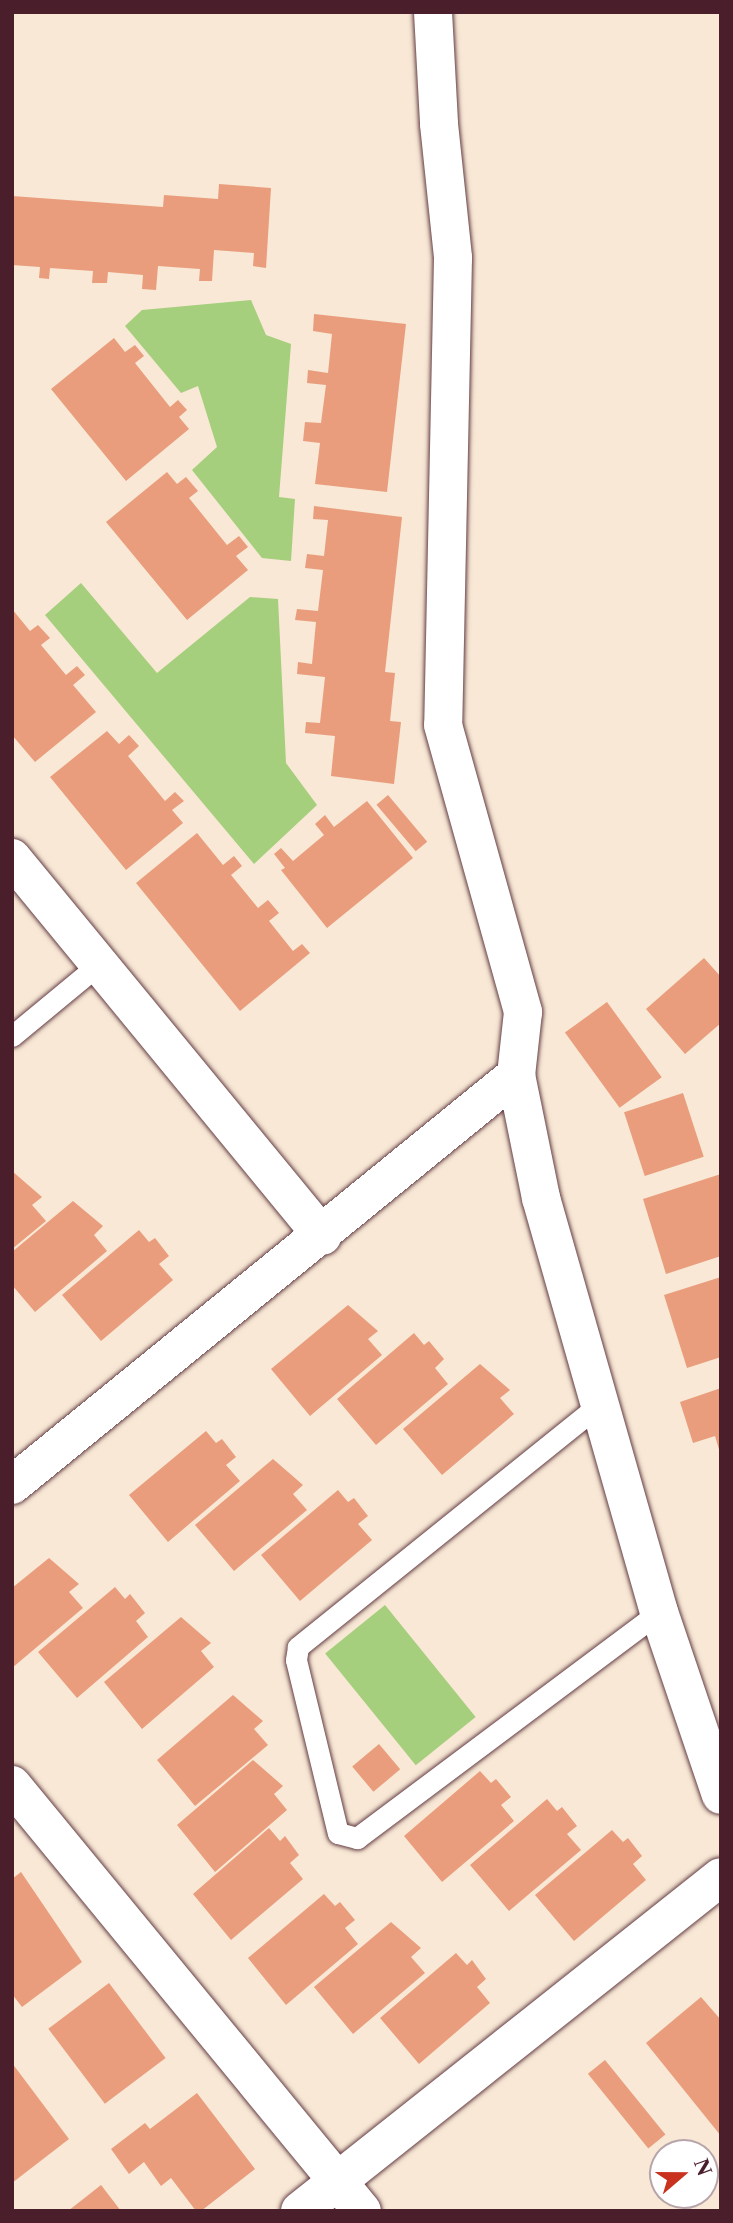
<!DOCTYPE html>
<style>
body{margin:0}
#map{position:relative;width:733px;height:2223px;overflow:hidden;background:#f8e8d5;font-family:"Libre Caslon Text",serif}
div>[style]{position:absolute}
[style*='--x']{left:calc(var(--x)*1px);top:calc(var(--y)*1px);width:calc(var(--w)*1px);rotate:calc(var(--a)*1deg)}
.green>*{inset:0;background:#a5cf7c;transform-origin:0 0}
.building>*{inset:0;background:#e99d7c;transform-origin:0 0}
.roads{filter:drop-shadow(0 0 2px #643d44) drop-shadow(0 0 2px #643d44)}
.lane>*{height:21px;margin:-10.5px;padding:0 10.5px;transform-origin:10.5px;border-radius:10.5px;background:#fff}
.street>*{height:38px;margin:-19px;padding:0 19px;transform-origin:19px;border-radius:19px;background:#fff}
span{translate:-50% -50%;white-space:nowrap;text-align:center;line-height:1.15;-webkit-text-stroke:5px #fff;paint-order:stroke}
.frame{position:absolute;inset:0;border:14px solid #4a1f2b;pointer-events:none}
.north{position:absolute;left:649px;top:2139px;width:70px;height:70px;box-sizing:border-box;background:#fff;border:2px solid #b7a5aa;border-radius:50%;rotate:70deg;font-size:19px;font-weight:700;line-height:28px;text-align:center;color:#4a1f2b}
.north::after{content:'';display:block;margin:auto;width:24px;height:32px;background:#c8321e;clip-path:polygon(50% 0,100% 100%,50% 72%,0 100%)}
</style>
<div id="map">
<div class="green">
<div style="clip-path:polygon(251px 300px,266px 335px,291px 344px,279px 497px,295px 499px,291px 561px,262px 558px,192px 470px,217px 447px,198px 386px,181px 393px,125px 326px,142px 310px)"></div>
<div style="clip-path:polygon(81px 583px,157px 673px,250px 597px,278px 599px,286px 763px,317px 805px,254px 864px,45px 615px)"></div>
<div style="left:385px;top:1605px;width:144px;height:77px;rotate:51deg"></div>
</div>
<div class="building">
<div style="clip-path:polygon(219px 184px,271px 188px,266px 268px,253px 266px,254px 253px,214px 250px,212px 281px,199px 281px,200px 269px,158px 266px,156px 290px,142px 289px,143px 275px,108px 272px,107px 283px,92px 283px,93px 271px,50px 268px,49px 279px,39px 278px,40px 267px,12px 265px,12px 196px,163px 207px,164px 195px,218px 199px)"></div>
<div style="clip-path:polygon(314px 314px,406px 324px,387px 492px,315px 484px,320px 443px,303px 441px,305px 422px,321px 423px,326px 385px,307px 383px,308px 370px,328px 373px,332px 334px,313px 331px)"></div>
<div style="clip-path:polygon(114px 338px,125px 352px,135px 345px,144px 356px,135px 363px,170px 407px,178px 400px,187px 410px,179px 417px,189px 429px,126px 481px,51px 389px)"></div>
<div style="clip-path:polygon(167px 472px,177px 484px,186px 477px,198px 491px,189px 498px,227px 545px,239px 536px,248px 547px,236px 556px,248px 570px,187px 620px,106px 522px)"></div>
<div style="clip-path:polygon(314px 506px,402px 517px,385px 672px,395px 673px,390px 721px,401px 722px,394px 784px,331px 776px,335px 736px,305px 733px,306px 722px,320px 723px,325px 677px,297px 674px,298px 662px,312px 664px,316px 622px,295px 620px,297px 609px,318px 611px,323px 570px,305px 568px,307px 554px,324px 556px,328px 520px,313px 519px)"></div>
<div style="clip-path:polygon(12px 609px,30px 631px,38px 625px,50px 638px,41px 645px,66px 675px,77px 666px,85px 675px,73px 685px,96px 712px,35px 762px,12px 735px)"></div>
<div style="clip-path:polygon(107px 731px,119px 744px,129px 735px,139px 746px,128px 756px,165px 801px,175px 792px,184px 801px,172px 810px,183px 823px,126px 870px,50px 777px)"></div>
<div style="left:388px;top:795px;width:61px;height:15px;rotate:50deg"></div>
<div style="clip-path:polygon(367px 801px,413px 858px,327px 928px,281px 870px,285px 868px,274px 854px,281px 848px,293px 861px,324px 835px,315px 824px,325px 815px,334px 827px)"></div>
<div style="clip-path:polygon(197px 833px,223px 865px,234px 856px,242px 866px,231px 875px,258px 908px,268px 900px,279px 913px,269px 921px,293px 951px,302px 944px,310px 953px,240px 1011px,136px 883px)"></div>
<div style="clip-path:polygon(704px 958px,721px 977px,721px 1023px,685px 1054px,646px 1009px)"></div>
<div style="left:607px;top:1002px;width:93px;height:52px;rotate:54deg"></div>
<div style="left:683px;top:1093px;width:67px;height:62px;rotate:72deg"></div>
<div style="clip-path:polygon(12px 1171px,42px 1197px,32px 1205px,46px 1221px,12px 1249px)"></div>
<div style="clip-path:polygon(721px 1174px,721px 1256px,666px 1274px,643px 1199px)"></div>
<div style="clip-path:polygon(73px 1201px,103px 1226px,94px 1235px,107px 1251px,35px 1312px,12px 1285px,12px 1252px)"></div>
<div style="clip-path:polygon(139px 1230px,149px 1242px,155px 1238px,169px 1256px,159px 1264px,173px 1280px,101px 1341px,62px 1295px)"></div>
<div style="clip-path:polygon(721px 1277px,721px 1357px,687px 1368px,664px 1295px)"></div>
<div style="clip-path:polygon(348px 1305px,378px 1331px,368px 1339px,382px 1355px,310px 1416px,271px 1369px)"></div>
<div style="clip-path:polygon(414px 1333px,424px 1345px,429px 1341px,444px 1359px,435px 1368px,448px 1384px,376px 1445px,337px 1399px)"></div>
<div style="clip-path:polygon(480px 1364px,510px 1390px,500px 1398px,514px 1414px,442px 1475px,403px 1429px)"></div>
<div style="clip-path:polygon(721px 1388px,721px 1453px,720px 1453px,715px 1436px,693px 1443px,680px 1402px)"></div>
<div style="clip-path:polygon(206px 1431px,216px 1443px,222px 1439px,236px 1457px,226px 1465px,240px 1481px,168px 1542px,129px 1495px)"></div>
<div style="clip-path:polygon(273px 1459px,303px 1485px,293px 1494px,307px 1510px,234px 1571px,195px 1525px)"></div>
<div style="clip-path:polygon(338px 1490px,348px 1502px,354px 1498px,368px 1516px,358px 1524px,372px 1540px,300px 1601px,261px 1555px)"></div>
<div style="clip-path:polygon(49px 1558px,79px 1584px,69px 1592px,83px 1608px,12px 1668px,12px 1588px)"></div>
<div style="clip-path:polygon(115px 1587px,125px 1599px,130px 1594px,145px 1613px,136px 1621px,148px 1637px,77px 1698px,38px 1652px)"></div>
<div style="clip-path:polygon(181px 1617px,211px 1643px,201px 1651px,214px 1667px,142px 1729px,104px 1682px)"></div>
<div style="clip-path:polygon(233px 1695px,263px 1721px,254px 1729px,268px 1745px,195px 1806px,157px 1760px)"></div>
<div style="left:379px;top:1744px;width:33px;height:35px;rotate:50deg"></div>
<div style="clip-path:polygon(253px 1760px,283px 1786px,274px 1794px,287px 1810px,215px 1872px,177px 1825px)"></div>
<div style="clip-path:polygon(480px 1771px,491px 1783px,496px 1779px,511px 1797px,501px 1805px,514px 1821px,442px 1882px,404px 1836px)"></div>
<div style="clip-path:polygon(547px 1799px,557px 1811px,562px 1807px,577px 1826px,567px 1834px,581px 1850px,509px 1911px,470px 1865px)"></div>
<div style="clip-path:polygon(269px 1828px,280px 1841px,285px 1836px,299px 1855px,290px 1863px,303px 1879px,231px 1940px,193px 1894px)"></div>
<div style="clip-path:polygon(612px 1830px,623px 1842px,628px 1838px,642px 1856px,633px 1864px,646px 1880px,574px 1941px,535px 1895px)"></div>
<div style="clip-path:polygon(21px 1872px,82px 1962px,22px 2007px,12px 1994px,12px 1879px)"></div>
<div style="clip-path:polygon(324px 1894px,335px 1906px,340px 1902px,355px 1920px,345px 1928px,358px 1944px,286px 2005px,248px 1958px)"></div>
<div style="clip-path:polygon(391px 1922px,421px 1948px,411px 1957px,425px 1973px,353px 2034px,314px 1987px)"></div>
<div style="clip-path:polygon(456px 1953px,467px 1965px,472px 1960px,486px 1979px,477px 1987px,490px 2003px,419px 2064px,380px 2018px)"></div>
<div style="left:109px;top:1983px;width:94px;height:76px;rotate:53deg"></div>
<div style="clip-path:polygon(701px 1997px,721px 2020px,721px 2136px,646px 2043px)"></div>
<div style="left:605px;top:2060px;width:96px;height:22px;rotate:51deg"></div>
<div style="clip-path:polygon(12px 2063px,69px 2139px,12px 2183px)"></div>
<div style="clip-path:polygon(197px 2093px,255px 2169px,201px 2211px,196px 2211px,171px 2178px,161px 2186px,144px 2162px,129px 2174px,111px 2149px,145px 2123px,150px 2129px)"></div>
<div style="clip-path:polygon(101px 2185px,121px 2211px,68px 2211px)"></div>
</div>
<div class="roads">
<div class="lane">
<div style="--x:12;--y:1036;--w:113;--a:-39.6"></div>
<div style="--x:600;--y:1404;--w:388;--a:141.2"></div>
<div style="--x:298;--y:1647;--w:13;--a:99"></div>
<div style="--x:296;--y:1660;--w:178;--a:76.4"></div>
<div style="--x:338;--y:1833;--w:20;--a:15"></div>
<div style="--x:357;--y:1838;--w:377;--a:-36.8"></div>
</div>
<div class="street">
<div style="--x:433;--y:12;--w:112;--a:86.9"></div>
<div style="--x:439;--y:124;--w:135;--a:84"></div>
<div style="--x:453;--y:258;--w:467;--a:91.2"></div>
<div style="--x:443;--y:725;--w:298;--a:74.4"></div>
<div style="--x:523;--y:1012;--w:63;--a:96.3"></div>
<div style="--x:516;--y:1075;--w:126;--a:78.5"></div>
<div style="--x:541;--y:1198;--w:430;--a:74.1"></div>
<div style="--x:659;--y:1612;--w:193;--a:71.3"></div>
<div style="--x:12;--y:858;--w:489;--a:50.6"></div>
<div style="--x:12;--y:1485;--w:650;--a:-39.13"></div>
<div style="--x:12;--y:1785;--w:551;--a:50.59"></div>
<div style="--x:300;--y:2211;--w:537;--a:-38.43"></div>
</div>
</div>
<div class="frame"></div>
<div class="north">N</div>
</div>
